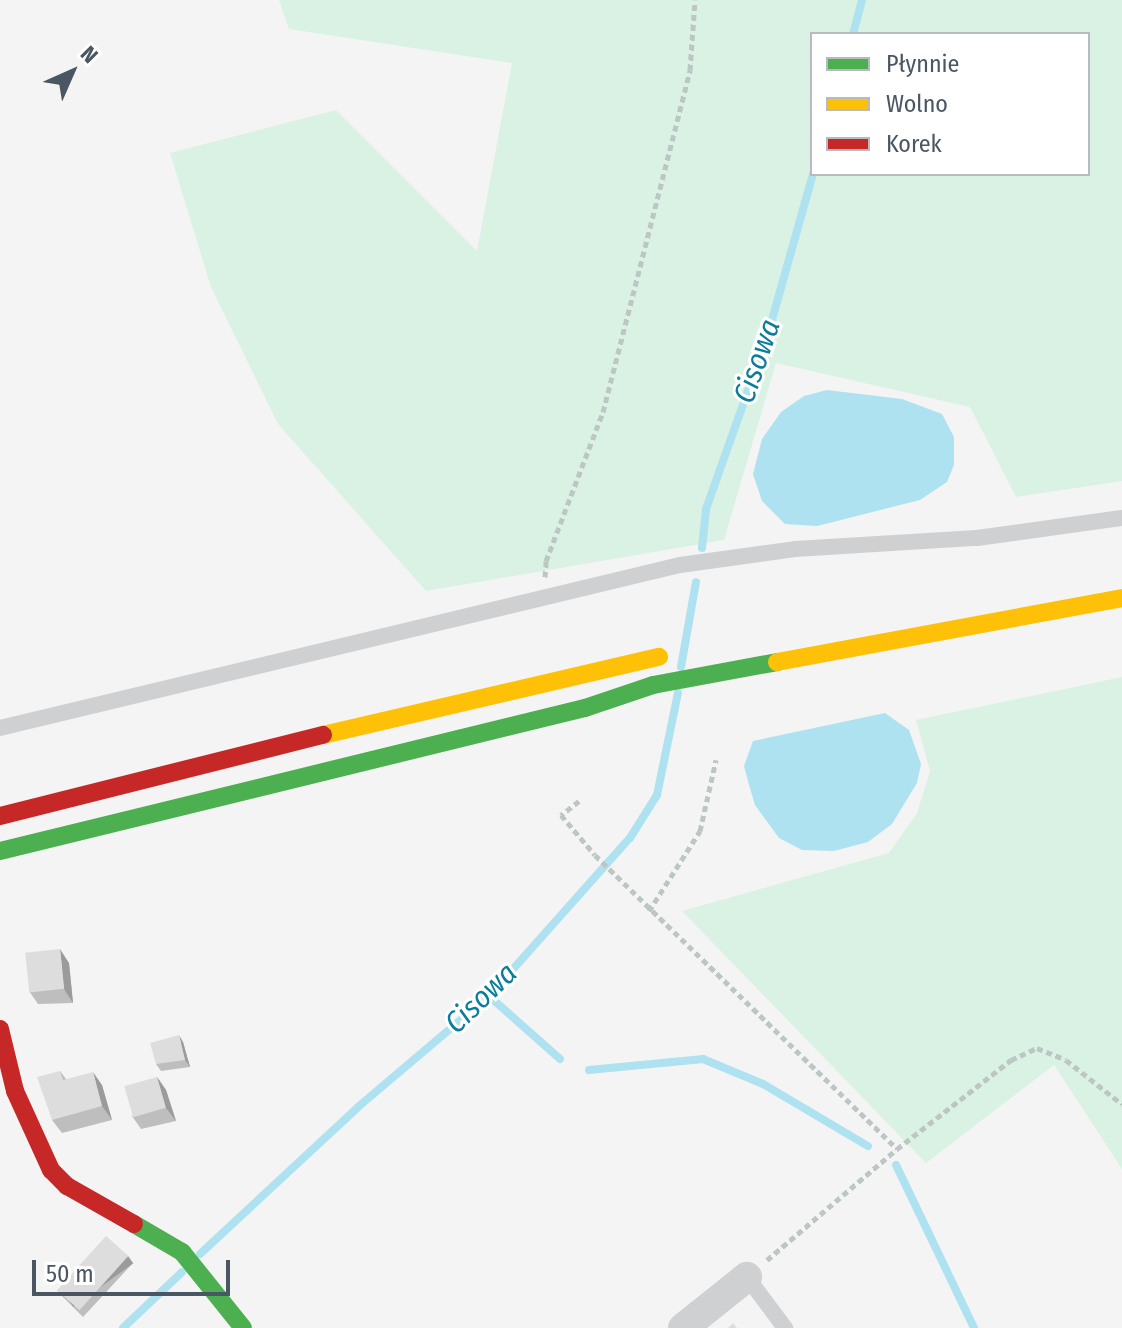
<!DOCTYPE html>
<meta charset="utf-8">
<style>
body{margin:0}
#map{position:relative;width:1122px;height:1328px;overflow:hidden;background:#f4f4f4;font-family:"Fira Sans Condensed",sans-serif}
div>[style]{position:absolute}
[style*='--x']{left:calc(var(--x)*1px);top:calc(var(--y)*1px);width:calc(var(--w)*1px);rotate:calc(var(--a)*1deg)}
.green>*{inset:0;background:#d9f2e3}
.water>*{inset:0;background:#aee2f0}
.stream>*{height:8px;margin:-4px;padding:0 4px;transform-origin:4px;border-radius:4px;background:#aee2f0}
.path>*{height:5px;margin-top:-2.5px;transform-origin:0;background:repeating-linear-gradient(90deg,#bcc7c4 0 6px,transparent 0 10px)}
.lane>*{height:16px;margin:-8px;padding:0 8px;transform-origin:8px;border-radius:8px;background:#ced0d2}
.street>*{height:30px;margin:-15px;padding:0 15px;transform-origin:15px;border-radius:15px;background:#ced0d2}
.fast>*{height:18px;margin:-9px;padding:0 9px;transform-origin:9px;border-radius:9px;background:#4caf50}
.slow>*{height:18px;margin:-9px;padding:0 9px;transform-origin:9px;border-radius:9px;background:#ffc107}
.jam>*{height:18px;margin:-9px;padding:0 9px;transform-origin:9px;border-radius:9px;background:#c62828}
.wall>*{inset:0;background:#bebebf}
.shaded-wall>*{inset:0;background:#9b9b9b;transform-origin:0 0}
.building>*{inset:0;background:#ddddde;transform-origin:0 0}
span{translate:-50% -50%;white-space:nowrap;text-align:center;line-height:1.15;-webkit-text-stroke:6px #fff;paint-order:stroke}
.water-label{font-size:30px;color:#0c7c9b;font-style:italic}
.legend{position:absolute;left:810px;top:32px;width:280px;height:144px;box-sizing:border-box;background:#fff;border:2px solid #b7bbc0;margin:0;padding:10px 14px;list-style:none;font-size:24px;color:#4a5661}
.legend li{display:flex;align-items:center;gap:16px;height:40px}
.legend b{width:40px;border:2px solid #b7bbc0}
.north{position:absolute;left:32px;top:32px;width:80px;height:80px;-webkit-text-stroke:6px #fff;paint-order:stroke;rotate:45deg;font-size:22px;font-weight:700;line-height:32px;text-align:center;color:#4a5661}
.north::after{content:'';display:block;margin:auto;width:28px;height:36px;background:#4a5661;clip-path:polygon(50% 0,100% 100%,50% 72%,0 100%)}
.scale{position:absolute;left:32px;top:1260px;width:198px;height:36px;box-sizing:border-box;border:4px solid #4a5661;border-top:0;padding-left:10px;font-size:24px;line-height:28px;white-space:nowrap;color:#4a5661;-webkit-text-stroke:6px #fff;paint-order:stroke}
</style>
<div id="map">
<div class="green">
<div style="clip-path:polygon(evenodd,279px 0,1122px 0,1122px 481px,1016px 497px,970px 407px,776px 363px,724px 540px,426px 591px,278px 424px,211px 287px,170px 153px,336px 110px,477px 251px,512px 63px,289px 29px,279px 0,1088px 34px,1088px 174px,812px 174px,812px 34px,1088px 34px)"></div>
<div style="clip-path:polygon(1122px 677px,1122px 1169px,1054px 1065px,926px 1163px,682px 911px,889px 853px,917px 813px,930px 771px,916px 720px)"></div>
</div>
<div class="water">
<div style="clip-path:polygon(827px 390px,902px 399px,942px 414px,954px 437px,954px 465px,947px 482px,920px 500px,817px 526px,785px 524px,762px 501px,753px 474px,762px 439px,781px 412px,804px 396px)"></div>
<div style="clip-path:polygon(885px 713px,909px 730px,921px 764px,917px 783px,892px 824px,868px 842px,834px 851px,802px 850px,779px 838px,755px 805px,749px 785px,744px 766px,753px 741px)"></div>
</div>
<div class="stream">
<div style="--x:853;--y:34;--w:35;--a:-75"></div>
<div style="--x:702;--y:548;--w:39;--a:-84"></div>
<div style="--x:706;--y:509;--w:186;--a:-70.5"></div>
<div style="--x:768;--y:334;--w:166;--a:-74.3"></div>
<div style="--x:681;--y:667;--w:86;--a:-80"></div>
<div style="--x:489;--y:996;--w:95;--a:41.6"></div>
<div style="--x:589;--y:1070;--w:115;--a:-5.5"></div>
<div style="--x:703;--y:1059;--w:65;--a:22.6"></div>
<div style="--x:763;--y:1084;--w:122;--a:30.6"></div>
<div style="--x:896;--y:1165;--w:181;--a:64.4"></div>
<div style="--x:200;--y:1254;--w:216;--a:-42.9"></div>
<div style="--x:358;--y:1107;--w:172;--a:-40.3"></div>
<div style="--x:489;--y:996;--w:212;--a:-48.3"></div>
<div style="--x:630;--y:838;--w:51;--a:-57.9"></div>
<div style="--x:657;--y:795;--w:104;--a:-78.4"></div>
<div style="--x:123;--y:1328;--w:81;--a:-43.5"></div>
</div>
<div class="path">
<div style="--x:545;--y:577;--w:16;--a:-86"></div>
<div style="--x:546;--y:561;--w:160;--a:-69.1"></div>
<div style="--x:603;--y:412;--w:353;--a:-75.7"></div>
<div style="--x:690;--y:70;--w:70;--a:-85.9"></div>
<div style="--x:579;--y:801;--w:23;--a:142"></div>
<div style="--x:561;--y:815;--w:52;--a:49.6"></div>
<div style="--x:595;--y:855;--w:421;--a:44.2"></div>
<div style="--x:649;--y:911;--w:95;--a:-57.5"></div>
<div style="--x:700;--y:831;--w:73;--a:-77.3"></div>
<div style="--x:767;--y:1260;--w:171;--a:-40.5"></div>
<div style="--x:897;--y:1149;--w:145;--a:-38"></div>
<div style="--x:1011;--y:1060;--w:29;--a:-25"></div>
<div style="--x:1037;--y:1048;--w:31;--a:22"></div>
<div style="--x:1066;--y:1060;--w:71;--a:38.2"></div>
</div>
<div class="lane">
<div style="--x:0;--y:728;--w:699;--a:-13.48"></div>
<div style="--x:680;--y:565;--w:116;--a:-7.9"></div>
<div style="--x:795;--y:549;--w:182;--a:-3.5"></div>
<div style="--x:977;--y:538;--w:146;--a:-7.9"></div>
<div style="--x:747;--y:1277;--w:64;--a:53.3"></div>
</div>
<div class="street">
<div style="--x:683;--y:1328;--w:82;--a:-38.6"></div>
</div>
<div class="fast">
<div style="--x:0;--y:851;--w:602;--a:-13.74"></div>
<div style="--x:585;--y:708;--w:72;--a:-18.7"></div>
<div style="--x:653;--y:685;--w:126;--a:-10.5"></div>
<div style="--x:134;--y:1224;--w:56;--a:30.3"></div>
<div style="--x:182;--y:1252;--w:97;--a:51.2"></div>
</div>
<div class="slow">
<div style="--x:777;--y:662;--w:351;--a:-10.5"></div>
<div style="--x:323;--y:735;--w:345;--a:-13.1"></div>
</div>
<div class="jam">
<div style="--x:0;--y:816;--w:333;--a:-14.1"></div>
<div style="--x:0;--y:1029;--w:64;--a:76.4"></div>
<div style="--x:15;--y:1091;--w:87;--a:65.5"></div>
<div style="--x:51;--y:1170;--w:23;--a:45"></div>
<div style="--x:67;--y:1186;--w:77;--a:29.6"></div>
</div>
<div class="wall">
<div style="clip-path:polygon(69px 963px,73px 1003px,38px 1004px,29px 991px)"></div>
<div style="clip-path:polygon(183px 1042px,190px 1067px,161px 1071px,156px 1064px)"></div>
<div style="clip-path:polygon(60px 1071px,66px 1079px,102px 1085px,112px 1120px,62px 1133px,52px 1120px)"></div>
<div style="clip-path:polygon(157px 1077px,166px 1090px,176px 1121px,141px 1129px,132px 1116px)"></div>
<div style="clip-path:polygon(133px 1263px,83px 1317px,62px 1296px,57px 1290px)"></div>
</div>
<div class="shaded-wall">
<div style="clip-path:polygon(60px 949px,69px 963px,73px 1003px,64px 989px)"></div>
<div style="clip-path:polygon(179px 1035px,183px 1042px,190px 1067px,185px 1060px)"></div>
<div style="clip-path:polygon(93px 1072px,102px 1085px,112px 1120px,102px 1106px)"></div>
<div style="clip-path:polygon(157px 1077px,166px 1090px,176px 1121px,166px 1108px)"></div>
<div style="left:128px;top:1256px;width:9px;height:74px;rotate:54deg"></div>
</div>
<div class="building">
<div style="left:60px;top:949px;width:40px;height:35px;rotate:84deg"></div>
<div style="clip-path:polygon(179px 1035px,185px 1060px,156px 1064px,150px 1043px)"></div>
<div style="clip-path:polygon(60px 1071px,63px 1080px,93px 1072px,102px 1106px,52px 1120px,37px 1077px)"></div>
<div style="left:157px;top:1077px;width:32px;height:34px;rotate:74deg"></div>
<div style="left:106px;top:1236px;width:30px;height:73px;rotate:42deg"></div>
<div style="clip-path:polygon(733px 1323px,737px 1328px,728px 1328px)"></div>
</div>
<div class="water-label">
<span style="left:757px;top:361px;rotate:-71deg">Cisowa</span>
<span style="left:481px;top:998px;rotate:-44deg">Cisowa</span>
</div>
<ul class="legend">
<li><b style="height:10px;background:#4caf50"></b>Płynnie</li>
<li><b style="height:10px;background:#ffc107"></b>Wolno</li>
<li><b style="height:10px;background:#c62828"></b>Korek</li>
</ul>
<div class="north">N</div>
<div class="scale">50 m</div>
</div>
